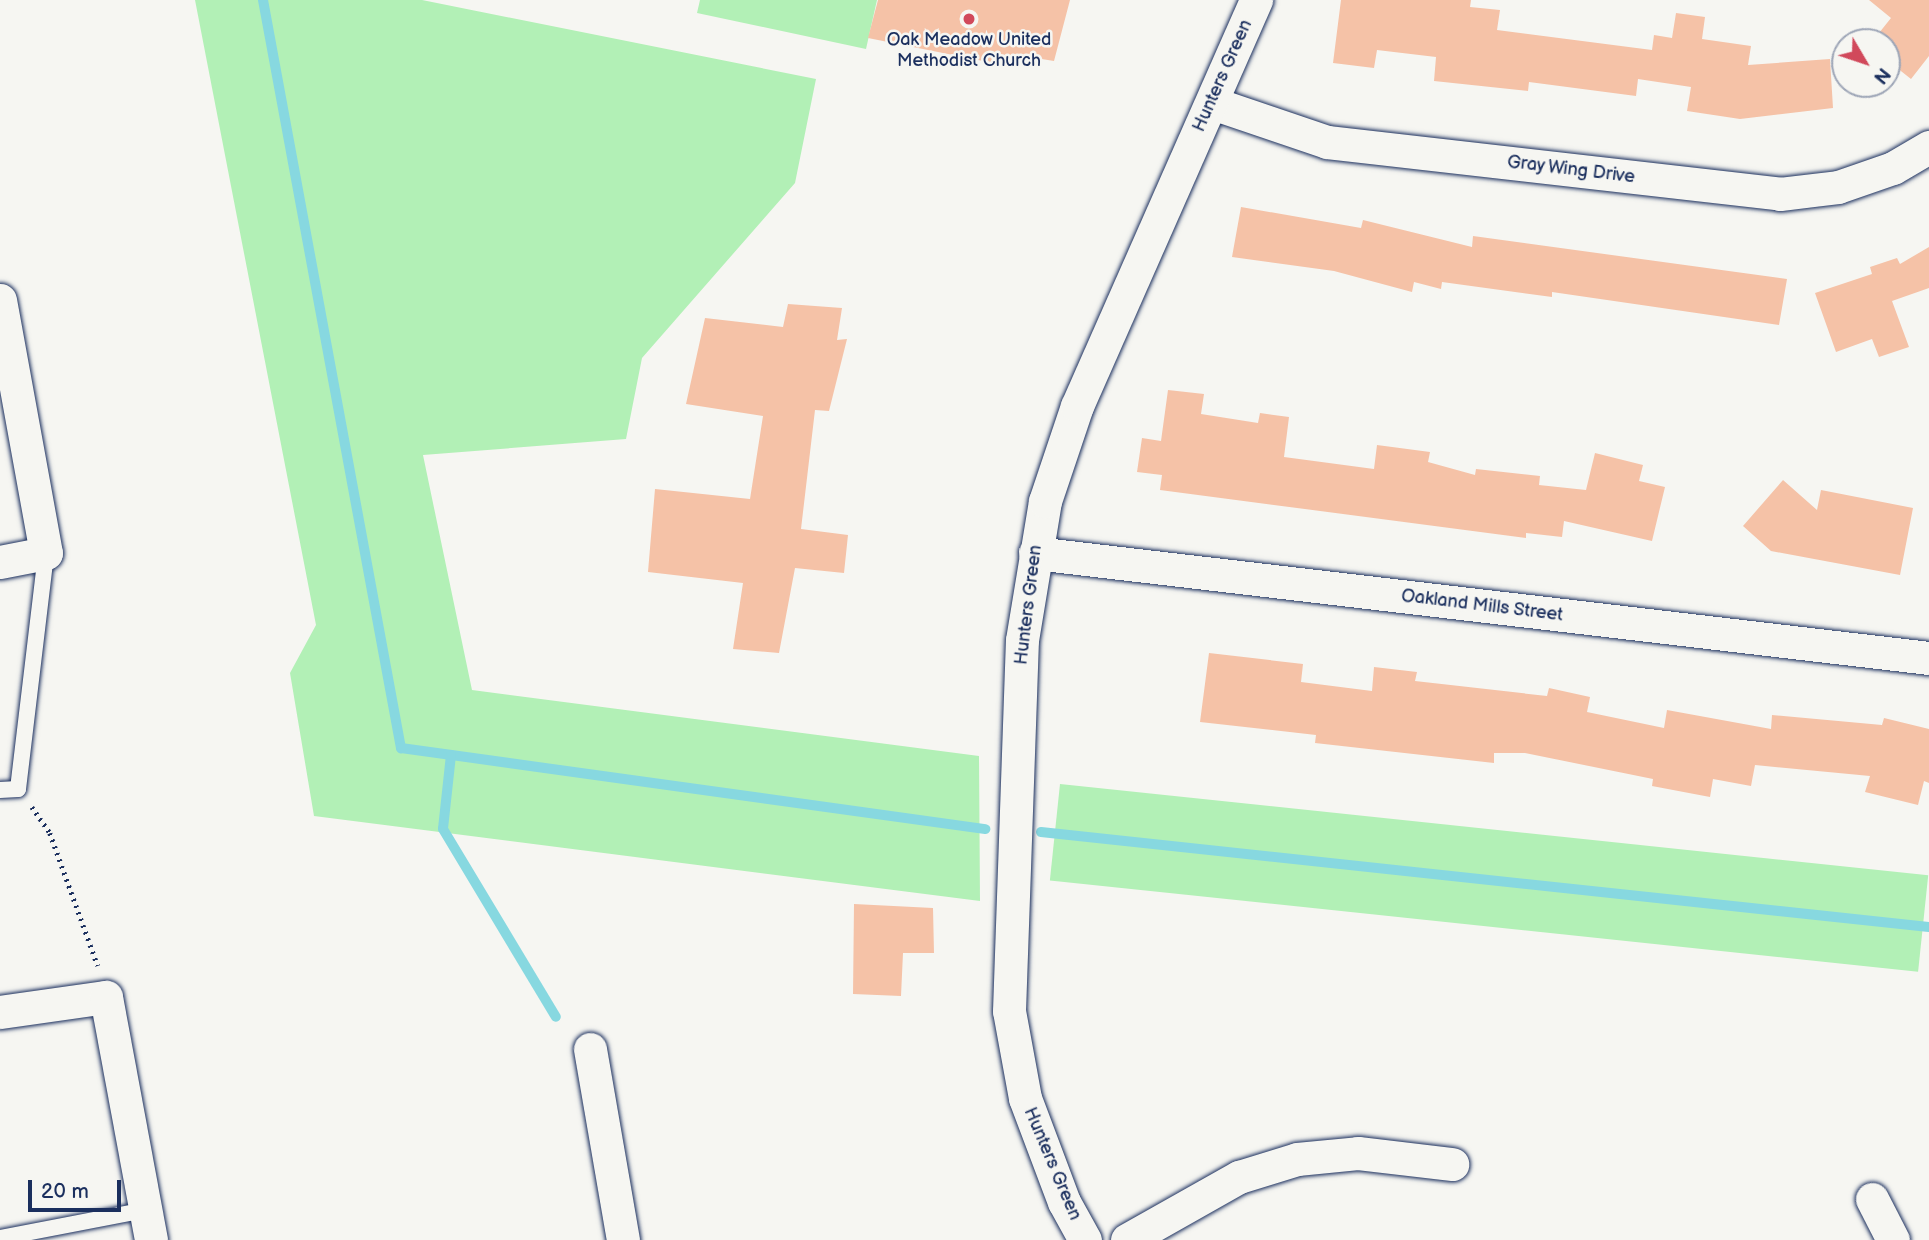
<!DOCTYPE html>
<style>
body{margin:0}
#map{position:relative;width:1929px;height:1240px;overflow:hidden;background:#f6f6f2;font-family:"Balsamiq Sans",sans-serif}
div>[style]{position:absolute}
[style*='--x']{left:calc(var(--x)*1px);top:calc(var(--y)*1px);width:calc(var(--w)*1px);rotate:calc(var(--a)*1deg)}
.green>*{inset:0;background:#b2f0b6;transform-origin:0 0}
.stream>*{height:10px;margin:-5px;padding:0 5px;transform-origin:5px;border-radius:5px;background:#87d8e0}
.building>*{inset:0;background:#f5c2a7}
.path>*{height:4.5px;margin-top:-2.25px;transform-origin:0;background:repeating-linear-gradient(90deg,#1b2f5e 0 2px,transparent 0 7px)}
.roads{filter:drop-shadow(0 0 2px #1b2f5e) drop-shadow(0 0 2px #1b2f5e)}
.lane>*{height:16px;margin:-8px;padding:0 8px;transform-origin:8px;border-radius:8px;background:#f6f6f2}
.street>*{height:33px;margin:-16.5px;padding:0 16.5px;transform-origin:16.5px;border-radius:16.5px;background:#f6f6f2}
.dots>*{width:19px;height:19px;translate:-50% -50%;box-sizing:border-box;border:4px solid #f6f6f2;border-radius:50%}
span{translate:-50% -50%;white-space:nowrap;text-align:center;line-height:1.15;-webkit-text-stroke:5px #f6f6f2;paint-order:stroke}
.poi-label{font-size:18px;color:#1b2f5e}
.street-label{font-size:18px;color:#1b2f5e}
.north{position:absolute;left:1831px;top:28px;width:70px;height:70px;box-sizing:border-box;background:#f6f6f2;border:2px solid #9ea6b7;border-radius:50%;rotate:129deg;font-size:19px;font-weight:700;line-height:28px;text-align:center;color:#1b2f5e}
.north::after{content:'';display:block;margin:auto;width:24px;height:32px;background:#d1495b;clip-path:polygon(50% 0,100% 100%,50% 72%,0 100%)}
.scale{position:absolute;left:28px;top:1180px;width:93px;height:32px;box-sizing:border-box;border:4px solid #1b2f5e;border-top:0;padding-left:9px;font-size:21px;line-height:24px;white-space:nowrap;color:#1b2f5e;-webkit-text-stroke:5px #f6f6f2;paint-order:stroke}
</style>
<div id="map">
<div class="green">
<div style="clip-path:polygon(195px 0,422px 0,816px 79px,795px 183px,642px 358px,626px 439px,423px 455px,472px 690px,979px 756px,980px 901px,314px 816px,290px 673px,316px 625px)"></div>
<div style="clip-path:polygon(700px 0,877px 0,866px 49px,697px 13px)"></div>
<div style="left:1060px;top:784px;width:873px;height:97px;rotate:6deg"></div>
</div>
<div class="stream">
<div style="--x:263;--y:0;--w:761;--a:79.55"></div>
<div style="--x:401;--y:748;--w:590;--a:7.9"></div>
<div style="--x:451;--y:755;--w:74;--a:96.2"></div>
<div style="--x:443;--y:829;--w:219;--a:59"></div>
<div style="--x:1041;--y:832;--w:893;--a:6.11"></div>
</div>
<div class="building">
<div style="clip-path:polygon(878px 0,1070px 0,1054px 61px,1017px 55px,1013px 67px,868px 38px)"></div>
<div style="clip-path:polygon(1341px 0,1471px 0,1470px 7px,1500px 10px,1497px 30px,1652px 50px,1654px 35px,1672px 38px,1676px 13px,1705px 17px,1702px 39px,1751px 46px,1748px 65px,1830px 59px,1833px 108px,1740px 119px,1687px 111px,1691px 87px,1638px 79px,1636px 96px,1529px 82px,1528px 91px,1434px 81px,1436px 57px,1377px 50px,1374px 68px,1333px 63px)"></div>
<div style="clip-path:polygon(1869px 0,1929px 0,1929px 56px,1911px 79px,1887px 60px,1894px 52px,1887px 42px,1875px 38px,1891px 18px)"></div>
<div style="clip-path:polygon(1241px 207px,1361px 228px,1363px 220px,1472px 247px,1473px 236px,1787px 279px,1779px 325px,1552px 292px,1552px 297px,1442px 282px,1441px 289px,1414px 282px,1412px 292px,1334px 271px,1232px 257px)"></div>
<div style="clip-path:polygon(1929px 247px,1929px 288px,1892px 301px,1909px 347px,1879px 357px,1872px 339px,1836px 352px,1815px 293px,1872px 274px,1870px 267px,1897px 258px,1900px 264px)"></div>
<div style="clip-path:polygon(788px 304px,842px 308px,837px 340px,847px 339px,829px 411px,815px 410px,801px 529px,848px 535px,844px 573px,795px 568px,779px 653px,733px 649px,743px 583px,648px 572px,655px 489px,750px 499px,763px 416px,686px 404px,705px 318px,783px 327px)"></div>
<div style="clip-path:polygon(1168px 390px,1204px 394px,1201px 414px,1258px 423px,1260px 413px,1289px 417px,1284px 457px,1374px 469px,1377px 445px,1430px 452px,1428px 462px,1475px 475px,1476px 469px,1540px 476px,1539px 485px,1586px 490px,1595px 453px,1643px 465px,1639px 481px,1665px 487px,1652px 541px,1564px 521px,1562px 537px,1526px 533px,1526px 538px,1160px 490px,1162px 475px,1137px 472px,1142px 438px,1161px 441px)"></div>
<div style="clip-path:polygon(1783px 480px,1817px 510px,1821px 490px,1913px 508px,1900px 575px,1771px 551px,1743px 526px)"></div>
<div style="clip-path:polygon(1209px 653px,1303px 664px,1301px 682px,1372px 691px,1374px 667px,1417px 672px,1415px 681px,1547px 696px,1549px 688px,1590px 697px,1587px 712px,1664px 728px,1667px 710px,1771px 729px,1772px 715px,1882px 725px,1884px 718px,1929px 729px,1929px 783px,1924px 781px,1918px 805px,1865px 792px,1870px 776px,1755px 765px,1751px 786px,1713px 779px,1710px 797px,1652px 786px,1653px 779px,1525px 753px,1494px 753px,1494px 763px,1315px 743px,1316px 735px,1200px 722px)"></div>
<div style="clip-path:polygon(854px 904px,933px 908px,934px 953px,903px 953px,901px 996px,853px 994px)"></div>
</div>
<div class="path">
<div style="--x:32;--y:807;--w:32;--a:55"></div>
<div style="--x:50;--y:833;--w:141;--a:70.2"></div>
</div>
<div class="roads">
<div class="lane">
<div style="--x:0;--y:790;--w:18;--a:-3"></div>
<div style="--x:18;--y:789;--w:238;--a:-83.2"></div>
<div style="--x:0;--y:1238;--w:148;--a:-10.9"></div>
</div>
<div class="street">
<div style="--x:1212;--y:103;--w:121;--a:18.7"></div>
<div style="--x:1327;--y:142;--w:456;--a:6.5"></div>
<div style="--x:1780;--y:194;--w:58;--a:-6.9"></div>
<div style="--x:1838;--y:187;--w:58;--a:-19.1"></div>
<div style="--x:1893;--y:168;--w:42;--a:-30.3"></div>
<div style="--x:0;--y:300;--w:257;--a:79.7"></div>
<div style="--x:46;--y:553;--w:47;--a:168.9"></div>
<div style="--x:1035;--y:553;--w:900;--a:6.7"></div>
<div style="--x:0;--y:1012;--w:107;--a:-8.1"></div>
<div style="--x:106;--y:997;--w:247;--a:79.5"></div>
<div style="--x:590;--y:1049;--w:194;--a:80.2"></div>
<div style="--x:1872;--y:1199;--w:46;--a:62.9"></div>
<div style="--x:1085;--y:1240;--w:43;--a:-118.9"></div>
<div style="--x:1064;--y:1202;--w:111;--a:-110.6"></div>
<div style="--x:1025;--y:1098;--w:88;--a:-100.4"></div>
<div style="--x:1009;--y:1011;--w:371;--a:-88"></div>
<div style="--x:1022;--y:640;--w:141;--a:-80.6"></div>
<div style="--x:1045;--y:501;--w:100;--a:-71.4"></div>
<div style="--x:1077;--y:406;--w:444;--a:-66.2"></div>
<div style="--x:1127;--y:1240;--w:129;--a:-29.4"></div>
<div style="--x:1239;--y:1177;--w:61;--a:-17.2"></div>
<div style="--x:1297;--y:1159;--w:61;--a:-5.6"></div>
<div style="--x:1358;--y:1153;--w:95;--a:6.7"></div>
</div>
</div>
<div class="dots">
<div style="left:969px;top:19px;background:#d1495b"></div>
</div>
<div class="poi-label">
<span style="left:969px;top:51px">Oak Meadow United<br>Methodist Church</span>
</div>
<div class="street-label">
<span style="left:1223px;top:76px;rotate:-66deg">Hunters Green</span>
<span style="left:1571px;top:170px;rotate:7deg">Gray Wing Drive</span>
<span style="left:1029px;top:605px;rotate:-83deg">Hunters Green</span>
<span style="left:1482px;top:606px;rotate:7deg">Oakland Mills Street</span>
<span style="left:1052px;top:1164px;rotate:67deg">Hunters Green</span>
</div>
<div class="north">N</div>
<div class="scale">20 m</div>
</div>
